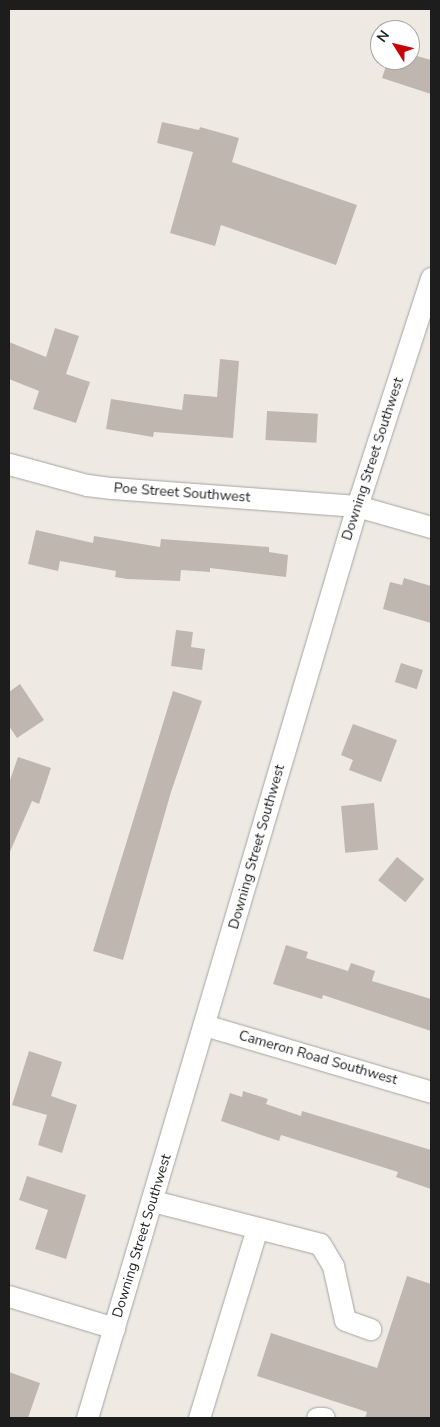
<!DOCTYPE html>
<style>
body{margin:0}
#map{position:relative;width:440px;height:1427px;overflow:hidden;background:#eeeae3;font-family:"Nunito Sans",sans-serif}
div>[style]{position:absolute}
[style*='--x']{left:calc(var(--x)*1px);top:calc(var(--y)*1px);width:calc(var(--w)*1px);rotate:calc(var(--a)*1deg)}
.building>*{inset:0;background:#bfb6af;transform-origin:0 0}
.roads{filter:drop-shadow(0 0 1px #a4a4a4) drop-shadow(0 0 1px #a4a4a4)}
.minor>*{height:21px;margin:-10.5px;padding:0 10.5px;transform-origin:10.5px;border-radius:10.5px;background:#fff}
span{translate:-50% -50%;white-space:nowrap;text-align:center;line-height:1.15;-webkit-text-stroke:4.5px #fff;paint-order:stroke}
.street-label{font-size:14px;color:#1d1d1d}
.frame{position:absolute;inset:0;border:10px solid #1d1d1d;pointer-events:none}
.north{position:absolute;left:370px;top:20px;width:50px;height:50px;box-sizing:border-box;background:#fff;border:1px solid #a5a5a5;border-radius:50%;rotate:306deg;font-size:14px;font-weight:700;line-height:20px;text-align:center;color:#1d1d1d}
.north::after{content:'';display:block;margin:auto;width:18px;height:22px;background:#c80206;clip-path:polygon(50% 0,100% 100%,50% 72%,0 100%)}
</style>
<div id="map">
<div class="building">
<div style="clip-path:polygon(410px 54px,431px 60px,431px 94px,382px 78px,388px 60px,410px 60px)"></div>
<div style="clip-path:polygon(162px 122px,199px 130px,200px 127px,239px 138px,232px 162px,357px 205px,336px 265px,221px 225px,215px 246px,170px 233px,193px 152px,157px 143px)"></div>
<div style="clip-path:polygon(55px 328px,79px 336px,66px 374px,90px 382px,76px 423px,33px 409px,39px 391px,9px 379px,9px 342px,46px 357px)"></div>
<div style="clip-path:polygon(220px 359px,239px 361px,233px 438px,154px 432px,153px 437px,106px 429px,111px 399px,182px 410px,184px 394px,217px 397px)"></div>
<div style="left:267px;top:411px;width:51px;height:29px;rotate:3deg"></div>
<div style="clip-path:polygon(36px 530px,93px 543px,94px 536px,160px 547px,161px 539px,269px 547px,269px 552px,288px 555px,286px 577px,210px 568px,210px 572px,181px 570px,180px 581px,127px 579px,115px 577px,116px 571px,60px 561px,58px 571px,28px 564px)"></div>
<div style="clip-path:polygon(404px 578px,431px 586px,431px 623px,383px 609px,390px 582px,402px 585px)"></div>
<div style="clip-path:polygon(176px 630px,193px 632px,191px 647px,205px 649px,202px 670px,171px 666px)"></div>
<div style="left:401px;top:663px;width:23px;height:20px;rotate:18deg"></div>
<div style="clip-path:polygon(20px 684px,44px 720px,17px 738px,9px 726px,9px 692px)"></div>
<div style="clip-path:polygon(173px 691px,202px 701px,171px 792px,123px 960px,93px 951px)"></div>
<div style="clip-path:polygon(353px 724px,397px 740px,381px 782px,349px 770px,353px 760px,341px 755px)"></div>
<div style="clip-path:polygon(18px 757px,51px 768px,39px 804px,32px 801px,9px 854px,9px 783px)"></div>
<div style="left:374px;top:803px;width:47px;height:33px;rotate:85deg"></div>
<div style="left:397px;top:857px;width:35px;height:30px;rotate:39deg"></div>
<div style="clip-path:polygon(286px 945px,308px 952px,306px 958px,348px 971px,351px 963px,375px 971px,372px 981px,431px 999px,431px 1031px,323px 995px,322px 999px,273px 984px)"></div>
<div style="clip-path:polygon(29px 1051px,62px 1062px,51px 1096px,77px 1105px,62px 1153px,38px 1145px,47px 1115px,12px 1105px)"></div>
<div style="clip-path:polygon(243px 1091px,268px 1099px,266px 1104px,301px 1116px,302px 1111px,431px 1150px,431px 1189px,396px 1177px,398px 1172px,281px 1135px,279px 1141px,221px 1121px,230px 1093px,242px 1097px)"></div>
<div style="clip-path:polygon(27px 1176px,86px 1195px,66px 1259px,35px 1249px,48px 1210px,19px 1200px)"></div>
<div style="clip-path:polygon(407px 1276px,431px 1284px,431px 1418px,365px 1418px,367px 1412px,257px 1376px,271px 1333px,377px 1368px)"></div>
<div style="clip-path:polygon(9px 1372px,40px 1383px,28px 1418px,9px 1418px)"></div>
</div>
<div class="roads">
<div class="minor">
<div style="--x:9;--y:464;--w:81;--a:15.1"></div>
<div style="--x:87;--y:485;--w:25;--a:7"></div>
<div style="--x:112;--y:488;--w:246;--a:4.2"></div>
<div style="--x:357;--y:506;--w:77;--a:15.8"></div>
<div style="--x:204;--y:1025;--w:237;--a:16.4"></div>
<div style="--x:153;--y:1201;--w:172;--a:14.4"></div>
<div style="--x:320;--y:1244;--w:26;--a:59"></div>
<div style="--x:333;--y:1266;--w:55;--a:77.5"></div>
<div style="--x:345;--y:1320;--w:27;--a:20"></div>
<div style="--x:9;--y:1296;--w:110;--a:16.9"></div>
<div style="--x:87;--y:1418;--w:951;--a:-73.51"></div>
<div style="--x:357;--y:506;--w:240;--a:-72"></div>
<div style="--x:199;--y:1418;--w:199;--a:-73"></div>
<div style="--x:317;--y:1418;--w:7;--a:0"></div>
</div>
</div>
<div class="street-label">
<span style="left:373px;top:459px;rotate:-72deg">Downing Street Southwest</span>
<span style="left:182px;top:493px;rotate:4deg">Poe Street Southwest</span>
<span style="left:257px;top:847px;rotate:-74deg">Downing Street Southwest</span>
<span style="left:318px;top:1058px;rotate:16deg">Cameron Road Southwest</span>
<span style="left:142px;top:1236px;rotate:-73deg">Downing Street Southwest</span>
</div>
<div class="frame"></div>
<div class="north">N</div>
</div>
